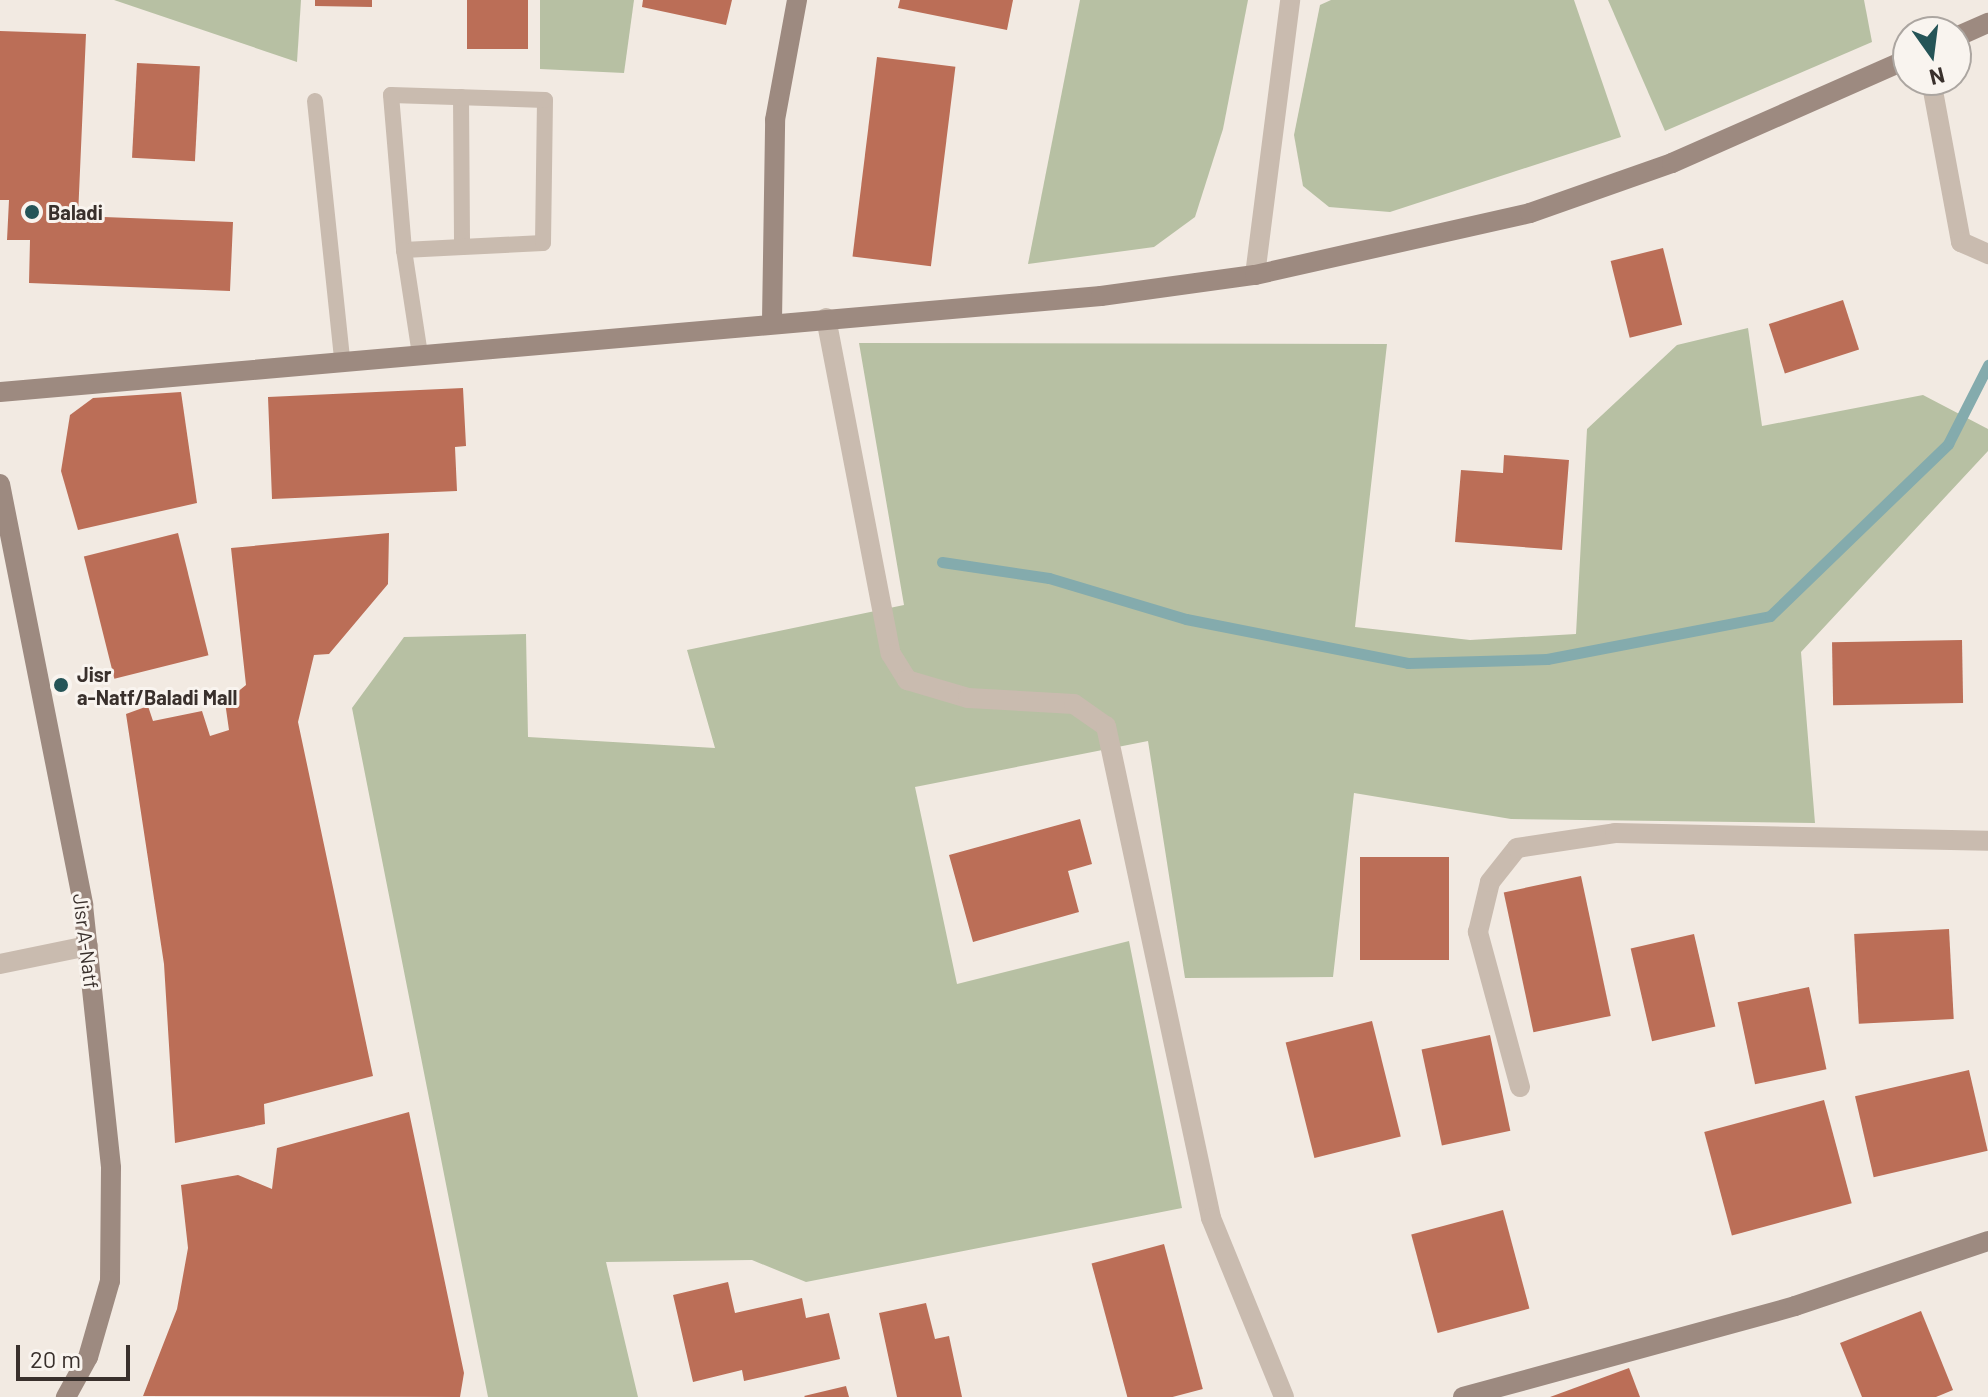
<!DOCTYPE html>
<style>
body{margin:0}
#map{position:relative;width:1988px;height:1397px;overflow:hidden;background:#f2eae2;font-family:Barlow,sans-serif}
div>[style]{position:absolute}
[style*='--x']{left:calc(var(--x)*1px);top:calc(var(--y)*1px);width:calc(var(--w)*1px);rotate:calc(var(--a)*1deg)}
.green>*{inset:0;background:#b7c0a3}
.stream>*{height:11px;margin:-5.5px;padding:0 5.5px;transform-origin:5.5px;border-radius:5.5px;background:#84abad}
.building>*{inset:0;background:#bb6e57;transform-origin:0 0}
.lane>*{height:16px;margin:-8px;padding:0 8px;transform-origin:8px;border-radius:8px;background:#c9bbaf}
.street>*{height:20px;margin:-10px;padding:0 10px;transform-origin:10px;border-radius:10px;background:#c9bbaf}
.secondary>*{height:20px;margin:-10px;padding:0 10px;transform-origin:10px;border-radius:10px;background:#9d8a80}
.dots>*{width:22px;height:22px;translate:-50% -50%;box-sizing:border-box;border:4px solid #f9f4ef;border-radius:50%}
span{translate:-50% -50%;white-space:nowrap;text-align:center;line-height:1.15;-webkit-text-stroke:6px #f9f4ef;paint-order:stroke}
.poi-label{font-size:20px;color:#39302c;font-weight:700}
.left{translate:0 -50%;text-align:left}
.street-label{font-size:20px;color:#39302c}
.north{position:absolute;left:1892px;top:16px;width:80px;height:80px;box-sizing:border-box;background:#f9f4ef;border:2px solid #aca6a1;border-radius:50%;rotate:166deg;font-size:22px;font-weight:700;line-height:32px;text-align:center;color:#39302c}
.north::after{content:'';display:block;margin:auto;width:28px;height:36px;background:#255457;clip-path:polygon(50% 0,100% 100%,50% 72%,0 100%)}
.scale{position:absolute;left:16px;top:1345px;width:114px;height:36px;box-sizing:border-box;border:4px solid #39302c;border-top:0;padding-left:10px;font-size:24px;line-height:28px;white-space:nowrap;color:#39302c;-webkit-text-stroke:6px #f9f4ef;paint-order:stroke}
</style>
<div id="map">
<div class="green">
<div style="clip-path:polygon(114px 0,301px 0,297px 62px)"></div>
<div style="clip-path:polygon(540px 0,634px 0,624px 73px,540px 69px)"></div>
<div style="clip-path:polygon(1080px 0,1248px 0,1223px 129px,1195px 217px,1154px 247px,1028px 264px)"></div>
<div style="clip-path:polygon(1331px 0,1574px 0,1621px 137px,1390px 212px,1329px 207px,1303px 186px,1294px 135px,1320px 5px)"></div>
<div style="clip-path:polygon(1608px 0,1864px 0,1872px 42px,1665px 131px)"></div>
<div style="clip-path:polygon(1748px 328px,1762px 426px,1923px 395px,1988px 429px,1988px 451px,1801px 652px,1815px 823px,1511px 819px,1354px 793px,1333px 977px,1185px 978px,1148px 741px,915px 787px,957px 984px,1129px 941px,1182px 1208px,806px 1282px,752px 1260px,606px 1262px,638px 1397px,488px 1397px,352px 708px,404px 637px,526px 634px,528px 737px,715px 748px,687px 650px,904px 605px,859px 343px,1387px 344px,1355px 627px,1470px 640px,1576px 634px,1587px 429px,1677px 345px)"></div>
</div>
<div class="stream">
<div style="--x:942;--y:562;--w:108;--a:8.5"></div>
<div style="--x:1049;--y:578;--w:143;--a:16.7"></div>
<div style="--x:1186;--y:619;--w:226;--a:11.2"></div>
<div style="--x:1408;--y:663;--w:139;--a:-1.6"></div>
<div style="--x:1547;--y:659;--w:227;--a:-10.9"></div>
<div style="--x:1770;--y:616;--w:248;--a:-44"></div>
<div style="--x:1948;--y:444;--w:89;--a:-63.1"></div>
</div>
<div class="building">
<div style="clip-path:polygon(315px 0,372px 0,372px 7px,315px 6px)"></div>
<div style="left:467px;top:0;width:61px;height:49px"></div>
<div style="clip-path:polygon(643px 0,732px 0,726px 25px,642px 7px)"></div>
<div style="clip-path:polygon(900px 0,1013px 0,1007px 30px,898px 8px)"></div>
<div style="clip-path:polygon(0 31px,86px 34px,78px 216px,233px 222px,230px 291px,29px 283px,30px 240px,7px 240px,9px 200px,0 200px)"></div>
<div style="left:877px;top:57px;width:79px;height:201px;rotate:7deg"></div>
<div style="left:137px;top:63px;width:63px;height:95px;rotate:3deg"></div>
<div style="left:1663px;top:248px;width:79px;height:54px;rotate:76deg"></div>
<div style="left:1843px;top:300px;width:52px;height:78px;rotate:72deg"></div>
<div style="clip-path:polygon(463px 388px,466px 446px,455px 447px,457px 491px,272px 499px,268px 397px)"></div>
<div style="clip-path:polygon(181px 392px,197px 503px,78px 530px,61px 471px,70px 415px,93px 398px)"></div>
<div style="clip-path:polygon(1504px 455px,1569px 460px,1562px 550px,1455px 542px,1461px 470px,1503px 473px)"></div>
<div style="left:178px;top:533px;width:126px;height:97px;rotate:76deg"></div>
<div style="clip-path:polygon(389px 533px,388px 584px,329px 654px,314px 655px,298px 722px,373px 1076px,264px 1104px,265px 1124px,175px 1143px,164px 964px,126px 714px,148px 706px,153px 721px,202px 711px,210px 736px,229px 730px,225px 702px,246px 685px,231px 548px)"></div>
<div style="left:1962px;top:640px;width:63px;height:130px;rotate:89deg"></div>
<div style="clip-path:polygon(1080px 819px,1092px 864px,1068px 871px,1079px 912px,973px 942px,949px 855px)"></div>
<div style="left:1360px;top:857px;width:89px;height:103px"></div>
<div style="left:1581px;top:876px;width:143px;height:79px;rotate:78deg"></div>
<div style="left:1949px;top:929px;width:90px;height:95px;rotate:87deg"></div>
<div style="left:1694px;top:934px;width:95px;height:65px;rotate:77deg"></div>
<div style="left:1809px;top:987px;width:84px;height:73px;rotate:78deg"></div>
<div style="left:1372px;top:1021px;width:119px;height:89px;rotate:76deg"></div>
<div style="left:1490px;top:1035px;width:98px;height:70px;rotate:78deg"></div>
<div style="left:1969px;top:1070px;width:83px;height:117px;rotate:77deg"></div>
<div style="left:1824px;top:1100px;width:107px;height:124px;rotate:75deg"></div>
<div style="clip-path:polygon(409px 1112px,464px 1373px,460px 1397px,143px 1396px,177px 1309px,188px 1248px,181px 1185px,238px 1175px,272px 1189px,277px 1148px)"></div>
<div style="left:1503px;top:1210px;width:102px;height:95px;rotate:75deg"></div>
<div style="left:1164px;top:1244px;width:150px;height:75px;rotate:75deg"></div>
<div style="clip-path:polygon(728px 1282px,735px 1313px,802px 1298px,806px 1318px,829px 1313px,840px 1359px,744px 1381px,742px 1370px,693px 1382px,673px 1295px)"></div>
<div style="clip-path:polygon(926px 1303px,935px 1339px,949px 1336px,962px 1397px,897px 1397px,879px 1313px)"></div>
<div style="clip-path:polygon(1921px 1311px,1953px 1390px,1936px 1397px,1862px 1397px,1840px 1343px)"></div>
<div style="clip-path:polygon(1629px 1368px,1640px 1397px,1550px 1397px)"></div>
<div style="clip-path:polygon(846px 1386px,849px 1397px,805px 1397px,804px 1396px)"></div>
</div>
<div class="lane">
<div style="--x:461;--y:97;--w:150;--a:89.6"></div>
<div style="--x:315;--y:101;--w:260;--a:84"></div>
<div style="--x:404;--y:250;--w:139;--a:-2.9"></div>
<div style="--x:543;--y:243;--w:143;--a:-89.2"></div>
<div style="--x:545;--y:100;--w:154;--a:-178.1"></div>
<div style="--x:391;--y:95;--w:156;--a:85.2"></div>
<div style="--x:404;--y:250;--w:105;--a:81.3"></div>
</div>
<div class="street">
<div style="--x:1931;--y:80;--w:165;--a:79.5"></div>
<div style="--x:1961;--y:242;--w:30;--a:24"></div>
<div style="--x:1255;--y:275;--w:277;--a:-82.7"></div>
<div style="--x:826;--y:318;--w:342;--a:79.1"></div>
<div style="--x:891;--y:654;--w:31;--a:58"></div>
<div style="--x:907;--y:680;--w:64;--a:16.4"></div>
<div style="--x:968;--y:698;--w:106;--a:3.2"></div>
<div style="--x:1074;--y:704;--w:39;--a:35"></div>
<div style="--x:1106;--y:726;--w:503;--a:77.95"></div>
<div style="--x:1211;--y:1218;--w:193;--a:67.8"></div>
<div style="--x:0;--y:964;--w:90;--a:-11.6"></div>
<div style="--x:1520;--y:1087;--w:161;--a:-105.2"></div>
<div style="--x:1478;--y:932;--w:51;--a:-76.5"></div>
<div style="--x:1490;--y:882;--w:43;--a:-51.5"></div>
<div style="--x:1517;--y:848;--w:99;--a:-8.7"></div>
<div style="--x:1615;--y:833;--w:373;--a:1.2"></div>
</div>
<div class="secondary">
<div style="--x:1956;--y:37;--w:35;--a:-24"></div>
<div style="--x:772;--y:321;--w:201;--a:-89.1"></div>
<div style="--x:775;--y:120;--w:122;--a:-79.6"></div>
<div style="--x:0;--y:392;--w:1105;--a:-4.98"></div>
<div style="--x:1101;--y:296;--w:155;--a:-7.8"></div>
<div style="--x:1255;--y:275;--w:282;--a:-12.7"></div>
<div style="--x:1530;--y:213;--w:151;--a:-19.4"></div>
<div style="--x:1672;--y:163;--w:258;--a:-23.8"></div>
<div style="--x:0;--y:484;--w:429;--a:78.8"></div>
<div style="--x:83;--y:905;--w:264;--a:83.9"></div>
<div style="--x:111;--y:1168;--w:113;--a:90.5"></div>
<div style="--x:110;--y:1281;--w:79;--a:106.1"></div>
<div style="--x:88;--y:1357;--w:46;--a:118.8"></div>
<div style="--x:1463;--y:1397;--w:344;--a:-15.3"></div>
<div style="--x:1795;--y:1306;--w:204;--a:-18.6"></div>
</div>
<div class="dots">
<div style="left:32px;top:212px;background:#255457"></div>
<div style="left:61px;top:685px;background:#255457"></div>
</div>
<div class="poi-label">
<span class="left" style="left:48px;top:212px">Baladi</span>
<span class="left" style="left:77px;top:686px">Jisr<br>a-Natf/Baladi Mall</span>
</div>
<div class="street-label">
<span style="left:86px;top:941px;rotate:83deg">Jisr A-Natf</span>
</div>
<div class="north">N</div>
<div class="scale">20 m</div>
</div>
